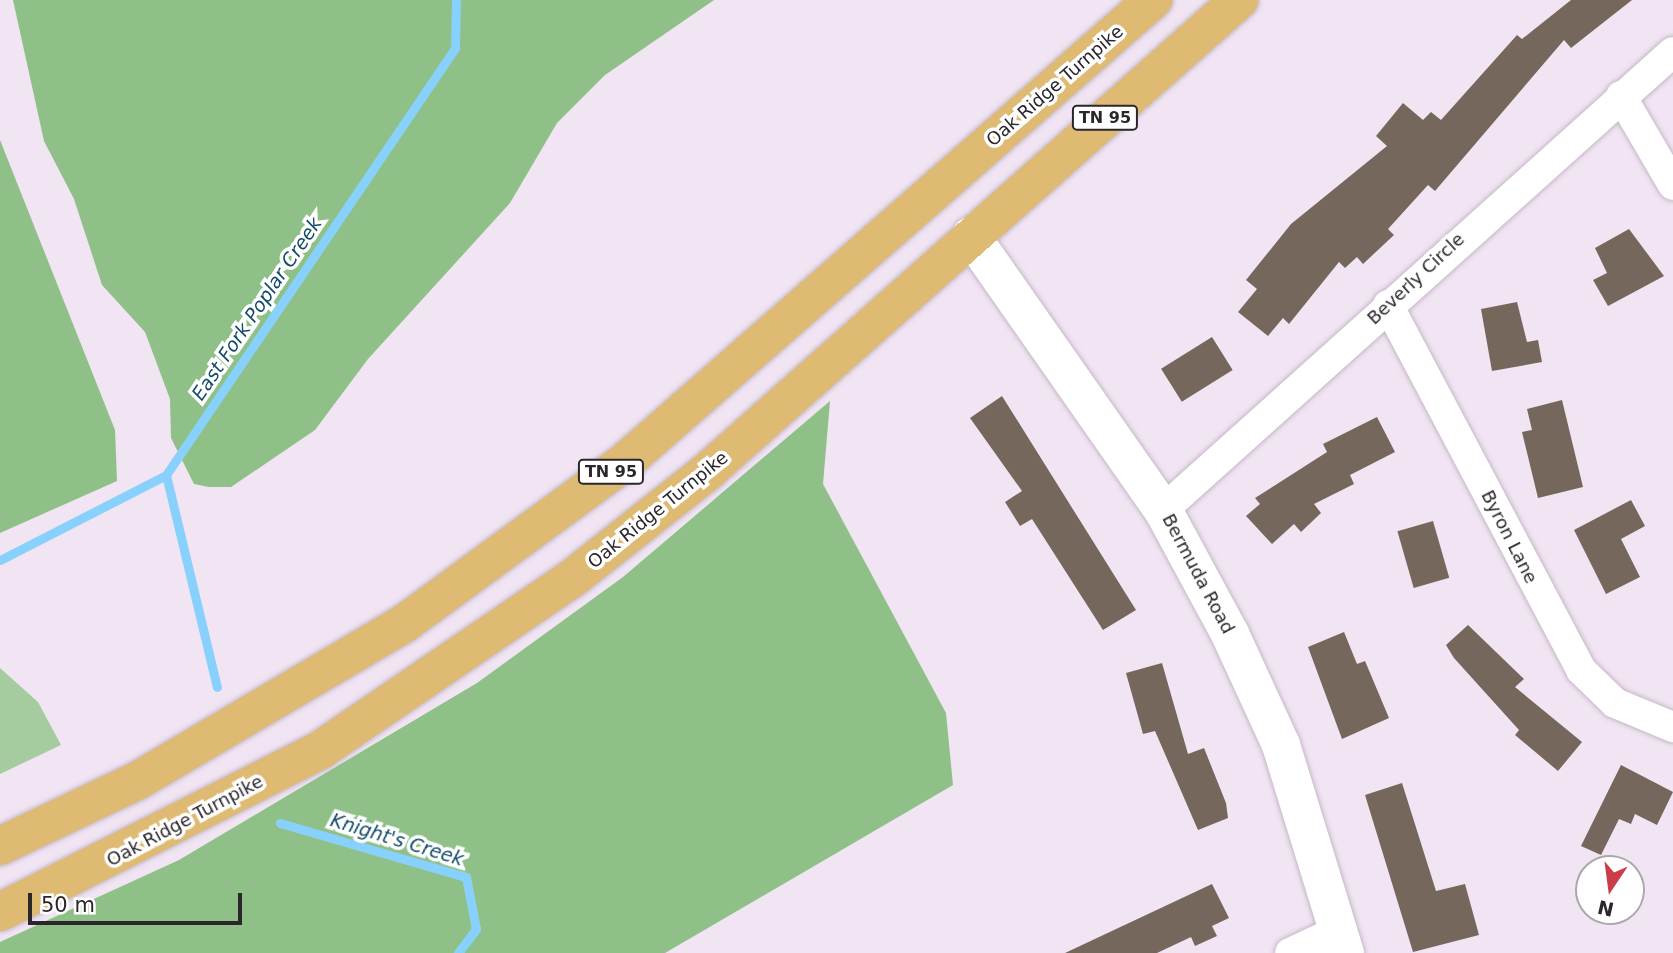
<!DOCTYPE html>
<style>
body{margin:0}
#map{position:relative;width:1673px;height:953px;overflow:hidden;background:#f1e4f3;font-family:"DejaVu Sans",sans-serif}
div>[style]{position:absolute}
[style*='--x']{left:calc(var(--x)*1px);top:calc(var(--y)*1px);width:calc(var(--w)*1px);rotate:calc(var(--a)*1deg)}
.green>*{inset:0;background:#a4cc9f}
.forest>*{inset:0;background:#8ec088}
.stream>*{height:9px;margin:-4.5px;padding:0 4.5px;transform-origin:4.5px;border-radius:4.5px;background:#89d1fd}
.building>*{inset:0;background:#75675c;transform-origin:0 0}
.roads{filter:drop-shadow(0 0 2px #c5b8c6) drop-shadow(0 0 2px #c5b8c6)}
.minor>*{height:30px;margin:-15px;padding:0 15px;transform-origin:15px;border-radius:15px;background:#fff}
.tertiary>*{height:38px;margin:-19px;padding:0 19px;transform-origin:19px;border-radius:19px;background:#fff}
.trunk>*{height:38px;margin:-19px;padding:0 19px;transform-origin:19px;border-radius:19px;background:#dfba73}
span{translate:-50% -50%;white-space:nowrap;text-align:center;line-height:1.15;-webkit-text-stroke:7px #fff;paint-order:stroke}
.shield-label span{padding:2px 5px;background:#fff;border:2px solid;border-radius:5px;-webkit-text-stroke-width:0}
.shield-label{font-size:16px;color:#2b262c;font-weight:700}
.street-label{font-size:18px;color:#2b262c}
.water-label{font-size:19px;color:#134b69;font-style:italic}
.north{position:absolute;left:1575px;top:855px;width:70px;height:70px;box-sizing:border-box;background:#fff;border:2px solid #aaa8ab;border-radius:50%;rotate:193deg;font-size:19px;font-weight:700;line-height:28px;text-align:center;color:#2b262c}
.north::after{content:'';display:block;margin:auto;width:24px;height:32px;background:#cd3d49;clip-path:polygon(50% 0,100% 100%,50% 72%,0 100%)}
.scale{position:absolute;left:28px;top:893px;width:214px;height:32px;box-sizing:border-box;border:4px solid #2b262c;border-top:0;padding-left:9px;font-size:21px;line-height:24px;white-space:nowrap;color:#2b262c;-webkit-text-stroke:5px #fff;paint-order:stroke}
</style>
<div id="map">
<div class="green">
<div style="clip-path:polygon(0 668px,38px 702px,61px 745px,0 774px)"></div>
</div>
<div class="forest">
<div style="clip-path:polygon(13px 0,714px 0,605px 75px,557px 123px,510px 203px,368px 359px,315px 430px,231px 487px,209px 487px,194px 484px,171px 438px,170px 399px,145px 332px,102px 285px,74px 199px,44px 141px)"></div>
<div style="clip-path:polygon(0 140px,115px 430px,117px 481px,0 533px)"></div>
<div style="clip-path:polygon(830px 401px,823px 484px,946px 713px,953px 785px,665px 953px,0 953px,0 942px,179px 860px,477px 683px,623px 577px)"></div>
</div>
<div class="stream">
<div style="--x:166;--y:475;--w:218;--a:76.5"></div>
<div style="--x:0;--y:560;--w:186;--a:-27.1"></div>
<div style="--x:166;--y:475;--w:516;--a:-55.91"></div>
<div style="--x:455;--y:48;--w:48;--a:-88.8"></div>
<div style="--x:280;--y:823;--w:194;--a:16.2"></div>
<div style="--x:466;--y:877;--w:53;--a:79.1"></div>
<div style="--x:476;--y:929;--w:30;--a:127"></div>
</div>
<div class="building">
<div style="clip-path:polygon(1571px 0,1632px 0,1571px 48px,1564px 40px,1435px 191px,1428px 185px,1388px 229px,1394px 235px,1363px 264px,1357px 257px,1345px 268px,1339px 262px,1289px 324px,1283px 318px,1268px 336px,1238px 312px,1257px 289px,1246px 280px,1291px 224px,1387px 146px,1376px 136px,1403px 103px,1423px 120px,1431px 112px,1441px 120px,1517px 35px,1522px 39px)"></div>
<div style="clip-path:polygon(1629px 229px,1664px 276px,1608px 306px,1593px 280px,1607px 273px,1595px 248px)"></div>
<div style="clip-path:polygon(1517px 302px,1527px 342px,1538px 340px,1542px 362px,1492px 371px,1481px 309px)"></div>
<div style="left:1212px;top:337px;width:39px;height:60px;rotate:58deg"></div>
<div style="clip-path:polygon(1002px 396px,1136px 610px,1103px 630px,1032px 519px,1020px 526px,1005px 502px,1022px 491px,970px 418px)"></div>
<div style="clip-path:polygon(1562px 400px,1583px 487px,1538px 498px,1522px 432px,1532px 430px,1527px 409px)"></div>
<div style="clip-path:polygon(1377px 417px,1395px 452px,1350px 475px,1354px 484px,1314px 504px,1321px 513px,1301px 532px,1294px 524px,1272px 544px,1246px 516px,1260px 504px,1255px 498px,1327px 452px,1323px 444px)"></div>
<div style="clip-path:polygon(1631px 500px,1645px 526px,1621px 539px,1640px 577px,1606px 594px,1574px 530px)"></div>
<div style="left:1433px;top:521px;width:59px;height:37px;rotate:74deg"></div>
<div style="clip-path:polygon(1468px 625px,1524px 679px,1515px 687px,1582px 742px,1558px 771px,1515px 735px,1519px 730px,1454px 658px,1446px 645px)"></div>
<div style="clip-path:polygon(1344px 632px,1357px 664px,1365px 661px,1389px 718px,1342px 739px,1308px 647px)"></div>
<div style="clip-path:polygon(1162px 663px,1188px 754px,1204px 748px,1226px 803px,1228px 818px,1198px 830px,1155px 731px,1143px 734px,1126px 673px)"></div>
<div style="clip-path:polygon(1621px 765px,1673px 792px,1657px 825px,1635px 814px,1631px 824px,1619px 819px,1601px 855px,1581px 846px)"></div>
<div style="clip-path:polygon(1402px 783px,1436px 891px,1465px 884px,1479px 935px,1413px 952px,1365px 795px)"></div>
<div style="clip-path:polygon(1212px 884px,1229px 918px,1212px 926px,1217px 936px,1195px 946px,1191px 937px,1157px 953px,1065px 953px)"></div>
</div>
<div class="roads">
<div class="minor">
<div style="--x:1621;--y:96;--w:103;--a:59.7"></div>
<div style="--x:1388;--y:305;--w:413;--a:62.1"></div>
<div style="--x:1581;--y:670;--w:47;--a:44.1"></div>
<div style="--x:1615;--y:703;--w:63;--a:22.5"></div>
<div style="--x:1163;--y:510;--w:685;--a:-41.93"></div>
<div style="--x:1290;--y:953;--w:54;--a:-25.1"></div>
</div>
<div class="tertiary">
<div style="--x:971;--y:236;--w:335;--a:55"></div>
<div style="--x:1163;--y:510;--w:141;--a:61.6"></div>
<div style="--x:1230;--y:634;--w:122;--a:65.3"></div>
<div style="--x:1281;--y:745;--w:218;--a:72.9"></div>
</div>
<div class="trunk">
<div style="--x:0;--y:846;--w:152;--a:-25.4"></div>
<div style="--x:137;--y:781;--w:311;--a:-30.5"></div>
<div style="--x:405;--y:623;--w:273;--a:-36.2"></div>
<div style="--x:625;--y:462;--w:702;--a:-41.19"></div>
<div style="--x:0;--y:912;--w:361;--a:-26.8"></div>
<div style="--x:322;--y:749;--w:305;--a:-34.3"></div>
<div style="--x:574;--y:577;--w:171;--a:-38.3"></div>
<div style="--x:708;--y:471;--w:710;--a:-41.57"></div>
</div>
</div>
<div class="shield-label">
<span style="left:1105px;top:118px">TN 95</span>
<span style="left:611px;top:472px">TN 95</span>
</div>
<div class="street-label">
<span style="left:1055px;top:86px;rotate:-41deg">Oak Ridge Turnpike</span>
<span style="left:1416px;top:279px;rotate:-43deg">Beverly Circle</span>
<span style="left:658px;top:510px;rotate:-39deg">Oak Ridge Turnpike</span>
<span style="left:1509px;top:537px;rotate:63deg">Byron Lane</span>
<span style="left:1198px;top:574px;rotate:62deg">Bermuda Road</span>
<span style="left:185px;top:821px;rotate:-28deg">Oak Ridge Turnpike</span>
</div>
<div class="water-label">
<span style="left:257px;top:309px;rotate:-56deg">East Fork Poplar Creek</span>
<span style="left:397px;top:840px;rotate:17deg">Knight's Creek</span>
</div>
<div class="north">N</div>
<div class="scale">50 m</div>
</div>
